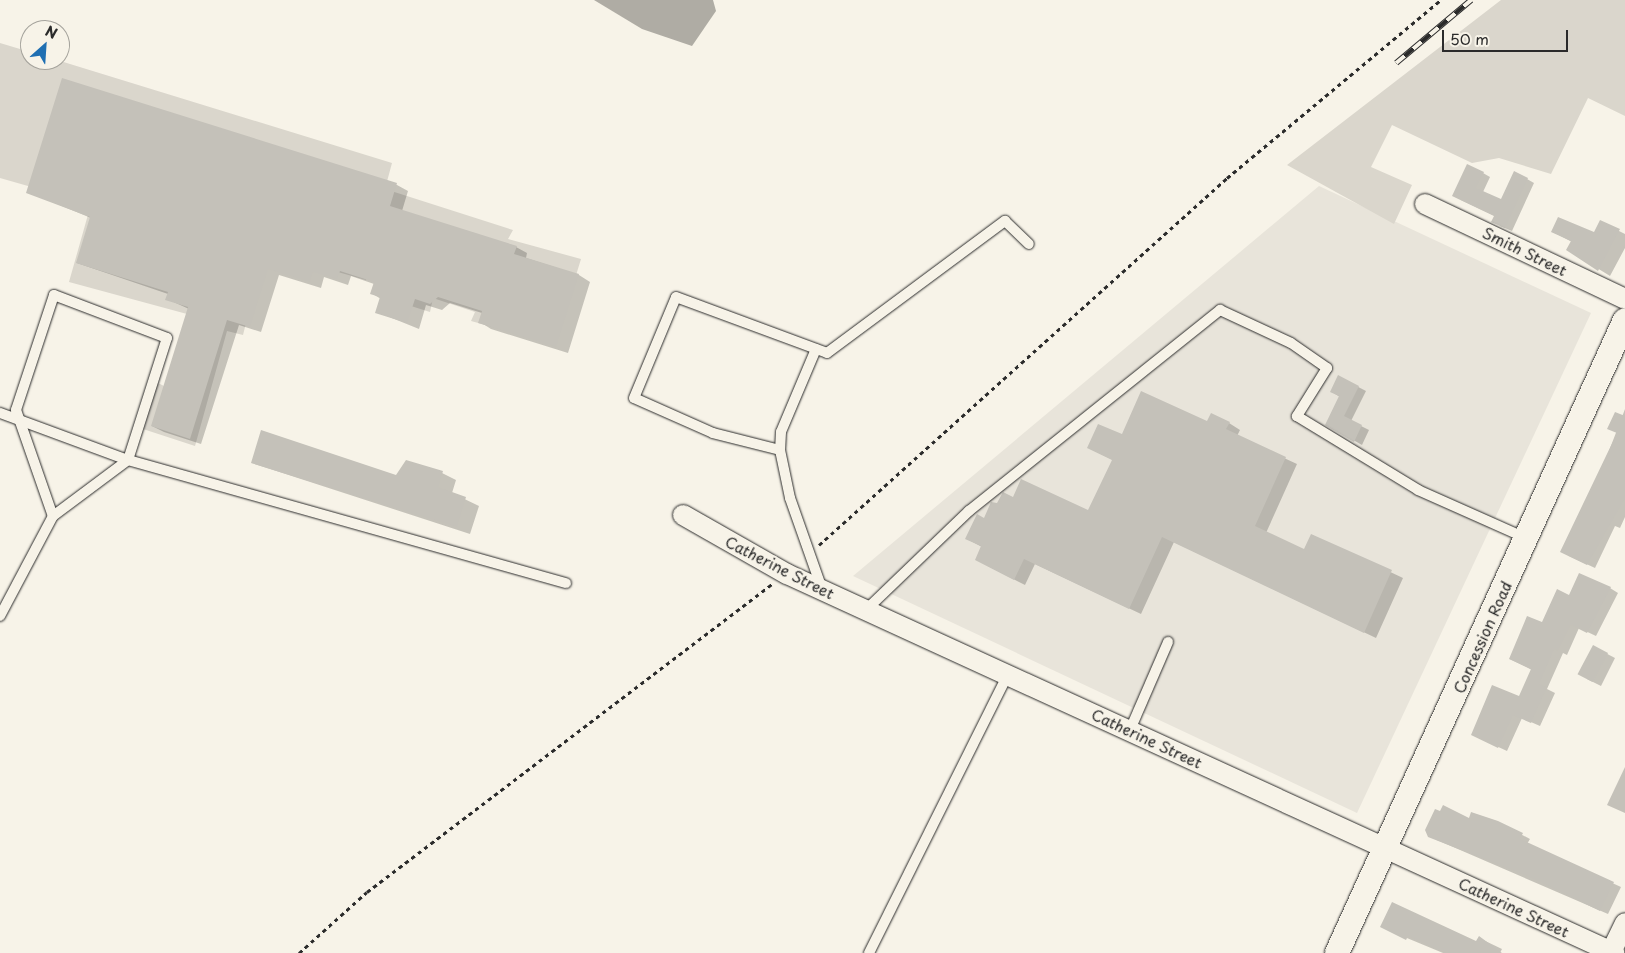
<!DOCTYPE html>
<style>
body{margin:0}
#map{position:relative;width:1625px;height:953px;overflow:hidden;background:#f7f3e8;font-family:"Playpen Sans",sans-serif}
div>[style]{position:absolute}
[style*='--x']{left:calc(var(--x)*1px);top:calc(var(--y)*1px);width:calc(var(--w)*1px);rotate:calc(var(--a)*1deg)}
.built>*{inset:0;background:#e8e4da}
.green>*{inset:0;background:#dad6cc}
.water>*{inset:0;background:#afaca4}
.shadow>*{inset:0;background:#0003}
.building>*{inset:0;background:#c4c1b9;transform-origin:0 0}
.path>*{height:3px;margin-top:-1.5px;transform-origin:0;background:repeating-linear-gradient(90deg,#2b2b2b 0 4px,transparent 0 8px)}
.roads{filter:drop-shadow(0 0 1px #2b2b2b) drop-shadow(0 0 1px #2b2b2b)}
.service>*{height:10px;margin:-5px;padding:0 5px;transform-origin:5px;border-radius:5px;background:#f7f3e8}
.minor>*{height:20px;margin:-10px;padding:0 10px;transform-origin:10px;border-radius:10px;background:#f7f3e8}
.tertiary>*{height:24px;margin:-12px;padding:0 12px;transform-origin:12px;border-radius:12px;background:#f7f3e8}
.rail>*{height:5.5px;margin-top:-2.75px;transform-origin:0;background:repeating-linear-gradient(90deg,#f7f3e8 0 11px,#2b2b2b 0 22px);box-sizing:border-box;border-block:1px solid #2b2b2b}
span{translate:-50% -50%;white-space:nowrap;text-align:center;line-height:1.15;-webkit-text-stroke:4px #f7f3e8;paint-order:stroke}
.street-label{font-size:15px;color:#2b2b2b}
.north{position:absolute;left:20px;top:20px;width:50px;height:50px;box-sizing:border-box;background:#f7f3e8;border:1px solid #a5a39c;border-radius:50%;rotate:26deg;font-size:14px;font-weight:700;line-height:20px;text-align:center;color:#2b2b2b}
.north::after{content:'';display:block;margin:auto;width:18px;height:22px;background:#1f6fb2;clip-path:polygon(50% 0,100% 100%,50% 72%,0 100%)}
.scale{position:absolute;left:1442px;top:30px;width:126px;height:22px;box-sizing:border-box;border:2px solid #2b2b2b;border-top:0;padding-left:6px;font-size:15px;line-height:18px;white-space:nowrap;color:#2b2b2b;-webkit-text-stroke:4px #f7f3e8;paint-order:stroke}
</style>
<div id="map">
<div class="built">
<div style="clip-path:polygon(1319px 186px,1591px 313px,1357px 813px,853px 576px)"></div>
</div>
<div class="green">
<div style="clip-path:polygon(1501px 0,1625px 0,1625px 116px,1588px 98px,1551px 174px,1499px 158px,1472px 163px,1392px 125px,1371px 167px,1412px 185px,1394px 224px,1287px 165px)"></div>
<div style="clip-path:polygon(0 43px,30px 52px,30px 60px,57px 60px,392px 163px,385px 189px,513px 230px,508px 239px,581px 259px,555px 344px,471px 321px,475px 312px,433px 298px,430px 312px,376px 295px,386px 265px,370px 261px,366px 280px,264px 251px,243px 335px,227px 331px,195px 446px,143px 429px,156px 382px,166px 387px,187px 314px,69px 282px,91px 204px,0 178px)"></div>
</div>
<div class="water">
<div style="clip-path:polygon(594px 0,713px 0,716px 11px,692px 46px,642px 29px)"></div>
</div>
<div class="shadow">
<div style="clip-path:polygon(63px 80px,397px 185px,408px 191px,402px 211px,516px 247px,527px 253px,526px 258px,579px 275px,590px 282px,568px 353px,491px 329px,480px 322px,482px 313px,450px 303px,442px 310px,426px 305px,419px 329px,377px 312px,381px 299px,371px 293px,374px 284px,351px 276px,348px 285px,324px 277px,321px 288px,279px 275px,261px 332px,239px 325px,201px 444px,164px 432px,152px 426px,189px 309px,167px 299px,168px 294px,77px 263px,91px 218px,28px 192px)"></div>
<div style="clip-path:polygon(1483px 173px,1490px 177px,1483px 192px,1502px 201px,1527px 179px,1534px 183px,1512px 231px,1500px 226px,1495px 216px,1461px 200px)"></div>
<div style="clip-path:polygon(1601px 222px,1625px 234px,1625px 248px,1610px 276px,1568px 250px,1572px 242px,1553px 232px,1595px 234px)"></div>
<div style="clip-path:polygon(1339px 377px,1366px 391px,1351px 421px,1369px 430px,1362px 445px,1327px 425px,1340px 397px,1332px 392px)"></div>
<div style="clip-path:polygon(1625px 409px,1625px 517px,1620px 528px,1615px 526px,1595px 568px,1569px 556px)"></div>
<div style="clip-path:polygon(1208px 423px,1229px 423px,1240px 430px,1237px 436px,1297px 464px,1266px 533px,1305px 551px,1312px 535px,1403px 578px,1376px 638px,1174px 542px,1141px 614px,1035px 564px,1025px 585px,988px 566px,982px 547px,967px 539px,998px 504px,1014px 499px,1089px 512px,1113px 460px,1089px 448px,1122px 436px)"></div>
<div style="clip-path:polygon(252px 463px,397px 477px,442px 473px,456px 480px,452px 493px,479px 506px,470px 534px)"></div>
<div style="clip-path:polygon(1610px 588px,1618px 593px,1596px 636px,1579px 628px,1567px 655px,1563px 653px,1547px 689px,1555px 693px,1540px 726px,1522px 718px,1507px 751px,1481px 739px,1519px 698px,1532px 670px,1510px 659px,1570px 597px)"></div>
<div style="clip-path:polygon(1594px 647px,1615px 658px,1601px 686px,1587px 679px)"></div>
<div style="clip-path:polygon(1469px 819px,1498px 822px,1530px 839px,1527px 844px,1621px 887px,1608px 914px,1437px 840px)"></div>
<div style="clip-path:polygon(1390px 931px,1477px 943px,1479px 938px,1502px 949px,1500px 953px,1443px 953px)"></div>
</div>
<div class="building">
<div style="clip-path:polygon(62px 78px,397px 183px,390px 206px,517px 246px,514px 254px,579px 274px,556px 347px,478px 323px,482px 311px,438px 297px,430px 304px,415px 299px,407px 323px,375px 313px,380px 297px,370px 294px,374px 282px,340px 271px,337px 279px,313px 272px,310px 282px,268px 269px,250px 327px,227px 320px,190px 439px,151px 426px,188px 307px,165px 300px,168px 292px,76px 263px,90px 217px,26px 193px)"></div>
<div style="clip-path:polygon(1467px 164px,1484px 172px,1476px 188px,1501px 199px,1514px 171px,1528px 178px,1505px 228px,1491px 222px,1494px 216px,1452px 196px)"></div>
<div style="clip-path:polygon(1558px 217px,1594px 232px,1600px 220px,1620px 229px,1598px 271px,1566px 250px,1571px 241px,1551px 232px)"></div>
<div style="clip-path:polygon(1338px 375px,1359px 386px,1344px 416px,1362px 425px,1354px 442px,1325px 425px,1339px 396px,1330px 392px)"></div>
<div style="clip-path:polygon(1141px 391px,1207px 421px,1211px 413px,1230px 422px,1226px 429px,1286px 457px,1255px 526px,1304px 549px,1311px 534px,1392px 570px,1364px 633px,1162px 537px,1129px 609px,1024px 559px,1014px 580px,975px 560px,981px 546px,965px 539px,977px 514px,984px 518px,991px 502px,997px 503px,1003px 492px,1013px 497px,1021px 479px,1088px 510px,1112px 460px,1087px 448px,1098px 424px,1122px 434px)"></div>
<div style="clip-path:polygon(1615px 412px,1625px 416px,1625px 498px,1587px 565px,1560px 552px,1617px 433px,1607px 429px)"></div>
<div style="clip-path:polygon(261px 430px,396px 475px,406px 460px,443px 471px,438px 487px,466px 497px,457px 527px,251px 463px)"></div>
<div style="clip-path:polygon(1579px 573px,1611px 587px,1587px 633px,1571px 625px,1558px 651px,1554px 649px,1539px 684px,1547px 687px,1531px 723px,1513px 715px,1498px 748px,1471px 735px,1492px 685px,1519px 696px,1531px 669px,1509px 659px,1527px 616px,1542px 622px,1557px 589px,1569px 595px)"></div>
<div style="left:1593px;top:645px;width:17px;height:33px;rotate:28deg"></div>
<div style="clip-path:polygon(1625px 767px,1625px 813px,1607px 805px)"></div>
<div style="clip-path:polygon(1443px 805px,1469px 818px,1471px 812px,1498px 821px,1523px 833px,1520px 839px,1614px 882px,1600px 911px,1530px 877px,1428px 837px,1425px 830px,1435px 809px,1440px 811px)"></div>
<div style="clip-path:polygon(1392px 902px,1476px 941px,1479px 936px,1502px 953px,1445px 953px,1408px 936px,1406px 940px,1380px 927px)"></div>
</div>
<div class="path">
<div style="--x:819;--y:545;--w:549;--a:-41.97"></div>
<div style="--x:1227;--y:178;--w:278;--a:-39.8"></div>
<div style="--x:299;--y:953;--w:91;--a:-41.9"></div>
<div style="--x:367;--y:892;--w:509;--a:-37.25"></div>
</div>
<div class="roads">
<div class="service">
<div style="--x:816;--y:349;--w:90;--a:112.9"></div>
<div style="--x:781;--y:432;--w:18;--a:93"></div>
<div style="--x:780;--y:450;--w:49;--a:78.2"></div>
<div style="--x:790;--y:498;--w:96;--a:70.6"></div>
<div style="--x:0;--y:413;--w:136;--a:20.2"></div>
<div style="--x:128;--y:460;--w:455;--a:15.7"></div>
<div style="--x:780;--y:450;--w:69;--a:-165.8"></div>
<div style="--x:713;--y:433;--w:86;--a:-156.1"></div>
<div style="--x:634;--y:398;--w:109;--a:-67.4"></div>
<div style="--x:676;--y:297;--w:161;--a:20.3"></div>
<div style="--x:827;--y:353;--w:222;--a:-36.6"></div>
<div style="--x:1005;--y:221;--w:33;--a:44"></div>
<div style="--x:866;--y:610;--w:143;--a:-43.9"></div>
<div style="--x:969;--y:511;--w:322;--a:-38.7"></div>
<div style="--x:1220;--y:310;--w:78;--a:24.9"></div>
<div style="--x:1291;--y:343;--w:44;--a:34.8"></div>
<div style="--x:1327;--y:368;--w:57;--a:122"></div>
<div style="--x:1297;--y:416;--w:142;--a:31.4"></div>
<div style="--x:1418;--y:490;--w:118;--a:24"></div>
<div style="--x:0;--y:616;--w:113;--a:-62.1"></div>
<div style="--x:53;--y:516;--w:94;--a:-36.7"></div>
<div style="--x:128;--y:460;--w:128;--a:-72.3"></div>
<div style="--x:167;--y:338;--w:121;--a:-159.2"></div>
<div style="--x:54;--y:295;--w:121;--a:108.3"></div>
<div style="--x:16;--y:410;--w:112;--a:70.8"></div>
<div style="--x:1130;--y:730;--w:96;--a:-66.6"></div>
<div style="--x:869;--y:953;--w:312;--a:-63.5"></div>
</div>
<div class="minor">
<div style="--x:1425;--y:204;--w:221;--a:25.4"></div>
<div style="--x:683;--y:515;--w:120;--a:29.6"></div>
<div style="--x:787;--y:574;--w:910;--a:24.62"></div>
<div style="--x:1611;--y:952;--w:32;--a:-64"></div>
</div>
<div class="tertiary">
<div style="--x:1337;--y:953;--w:695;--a:-65.54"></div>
</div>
</div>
<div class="rail">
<div style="--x:1396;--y:63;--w:98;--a:-40"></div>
</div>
<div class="street-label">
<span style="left:1525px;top:251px;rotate:26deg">Smith Street</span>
<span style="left:780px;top:567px;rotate:27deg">Catherine Street</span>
<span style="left:1482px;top:637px;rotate:-66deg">Concession Road</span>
<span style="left:1147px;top:738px;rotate:25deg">Catherine Street</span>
<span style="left:1514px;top:907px;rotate:25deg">Catherine Street</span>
</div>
<div class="north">N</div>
<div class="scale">50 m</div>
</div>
